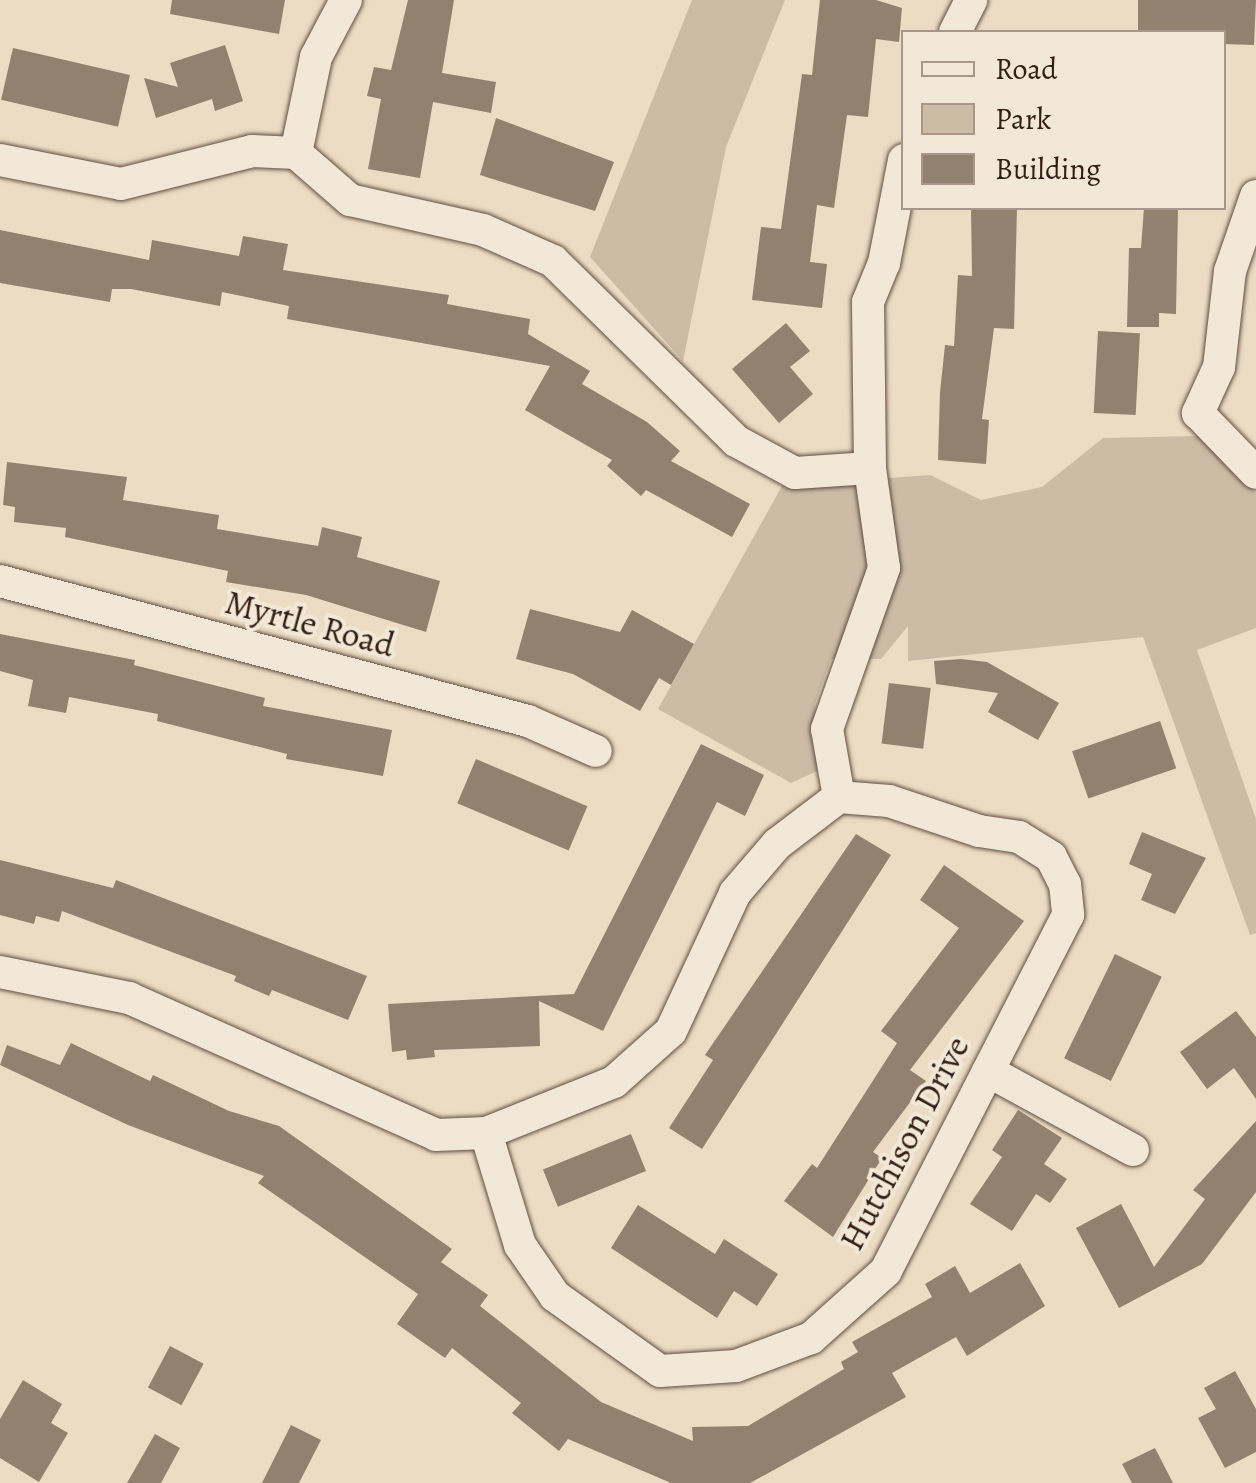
<!DOCTYPE html>
<style>
body{margin:0}
#map{position:relative;width:1256px;height:1483px;overflow:hidden;background:#ebdcc3;font-family:Alegreya,serif}
div>[style]{position:absolute}
[style*='--x']{left:calc(var(--x)*1px);top:calc(var(--y)*1px);width:calc(var(--w)*1px);rotate:calc(var(--a)*1deg)}
.green>*{inset:0;background:#ccbca6}
.building>*{inset:0;background:#938170;transform-origin:0 0}
.roads{filter:drop-shadow(0 0 2px #614e41) drop-shadow(0 0 2px #614e41)}
.minor>*{height:32px;margin:-16px;padding:0 16px;transform-origin:16px;border-radius:16px;background:#f2e8d8}
span{translate:-50% -50%;white-space:nowrap;text-align:center;line-height:1.15;-webkit-text-stroke:8px #f2e8d8;paint-order:stroke}
.street-label{font-size:35px;color:#331e16}
.legend{position:absolute;left:901px;top:30px;width:325px;height:180px;box-sizing:border-box;background:#f2e8d8;border:2px solid #a6978a;margin:0;padding:12px 18px;list-style:none;font-size:30px;color:#331e16}
.legend li{display:flex;align-items:center;gap:20px;height:50px}
.legend b{width:50px;border:2px solid #a6978a}
</style>
<div id="map">
<div class="green">
<div style="clip-path:polygon(692px 0,785px 0,726px 147px,683px 361px,590px 257px)"></div>
<div style="clip-path:polygon(1198px 436px,1256px 493px,1256px 628px,1197px 650px,1256px 819px,1256px 933px,1250px 935px,1143px 637px,908px 661px,908px 626px,881px 659px,831px 659px,815px 704px,817px 771px,791px 783px,658px 709px,782px 486px,930px 475px,981px 500px,1042px 487px,1103px 438px)"></div>
</div>
<div class="building">
<div style="clip-path:polygon(172px 0,285px 0,279px 34px,170px 14px)"></div>
<div style="clip-path:polygon(408px 0,454px 0,442px 73px,496px 82px,491px 113px,433px 102px,420px 178px,368px 169px,381px 99px,367px 96px,374px 67px,391px 70px)"></div>
<div style="clip-path:polygon(820px 0,876px 0,902px 8px,899px 42px,876px 39px,868px 117px,847px 115px,834px 208px,817px 205px,810px 262px,827px 264px,822px 308px,752px 300px,761px 227px,781px 229px,802px 74px,812px 75px)"></div>
<div style="clip-path:polygon(1138px 0,1256px 0,1254px 45px,1224px 44px,1224px 32px,1138px 32px)"></div>
<div style="clip-path:polygon(225px 45px,243px 101px,215px 111px,212px 99px,156px 118px,144px 78px,178px 87px,170px 63px)"></div>
<div style="left:13px;top:48px;width:120px;height:53px;rotate:13deg"></div>
<div style="clip-path:polygon(496px 118px,614px 162px,595px 211px,480px 175px)"></div>
<div style="clip-path:polygon(971px 208px,1017px 208px,1014px 329px,994px 328px,982px 419px,989px 420px,986px 464px,938px 460px,940px 392px,945px 345px,954px 346px,958px 275px,972px 276px)"></div>
<div style="clip-path:polygon(1144px 208px,1178px 208px,1176px 314px,1159px 313px,1159px 327px,1127px 327px,1129px 248px,1141px 248px)"></div>
<div style="clip-path:polygon(0 230px,149px 260px,152px 240px,239px 256px,243px 236px,288px 244px,283px 270px,449px 295px,447px 304px,530px 319px,528px 334px,590px 371px,582px 384px,647px 422px,680px 451px,671px 461px,750px 504px,732px 537px,646px 490px,641px 496px,607px 466px,612px 460px,525px 410px,550px 366px,287px 319px,289px 306px,222px 292px,220px 306px,131px 289px,112px 289px,110px 302px,0 283px)"></div>
<div style="clip-path:polygon(786px 323px,810px 351px,790px 367px,813px 394px,779px 423px,732px 369px)"></div>
<div style="left:1098px;top:331px;width:42px;height:82px;rotate:3deg"></div>
<div style="clip-path:polygon(7px 462px,127px 477px,123px 500px,219px 515px,217px 529px,318px 546px,322px 527px,362px 537px,357px 557px,440px 581px,426px 632px,306px 595px,226px 582px,228px 571px,65px 537px,66px 528px,14px 522px,15px 507px,3px 505px)"></div>
<div style="clip-path:polygon(530px 609px,620px 632px,632px 610px,694px 644px,671px 685px,659px 678px,640px 711px,573px 674px,516px 659px)"></div>
<div style="clip-path:polygon(0 634px,135px 660px,134px 665px,265px 698px,263px 706px,392px 730px,383px 776px,286px 759px,287px 754px,157px 721px,158px 714px,69px 697px,66px 713px,28px 706px,33px 680px,0 671px)"></div>
<div style="clip-path:polygon(961px 659px,987px 662px,1059px 703px,1038px 740px,988px 712px,998px 693px,936px 684px,934px 661px)"></div>
<div style="left:889px;top:683px;width:42px;height:61px;rotate:7deg"></div>
<div style="left:1160px;top:721px;width:50px;height:93px;rotate:71deg"></div>
<div style="clip-path:polygon(701px 744px,764px 775px,745px 816px,717px 802px,603px 1031px,539px 1001px,540px 1046px,434px 1050px,435px 1057px,407px 1060px,406px 1050px,392px 1052px,388px 1004px,574px 994px)"></div>
<div style="left:476px;top:759px;width:121px;height:48px;rotate:23deg"></div>
<div style="clip-path:polygon(1142px 832px,1206px 858px,1175px 914px,1141px 900px,1152px 874px,1129px 864px)"></div>
<div style="clip-path:polygon(856px 834px,891px 855px,702px 1149px,669px 1128px,713px 1060px,705px 1055px)"></div>
<div style="clip-path:polygon(0 860px,113px 888px,116px 880px,367px 976px,348px 1020px,272px 990px,269px 996px,234px 981px,236px 976px,62px 911px,59px 922px,36px 916px,34px 924px,0 915px)"></div>
<div style="clip-path:polygon(944px 865px,1024px 921px,910px 1070px,926px 1081px,873px 1152px,882px 1158px,833px 1237px,784px 1201px,812px 1164px,817px 1168px,897px 1043px,881px 1031px,959px 928px,920px 900px)"></div>
<div style="left:1115px;top:954px;width:52px;height:116px;rotate:26deg"></div>
<div style="clip-path:polygon(1236px 1011px,1256px 1037px,1256px 1099px,1234px 1068px,1207px 1089px,1180px 1052px)"></div>
<div style="clip-path:polygon(71px 1043px,150px 1081px,153px 1075px,229px 1111px,279px 1126px,452px 1249px,441px 1262px,488px 1295px,480px 1306px,601px 1402px,693px 1441px,692px 1427px,748px 1426px,844px 1369px,841px 1362px,858px 1352px,852px 1342px,932px 1297px,925px 1284px,955px 1266px,970px 1293px,1020px 1263px,1045px 1306px,967px 1356px,956px 1337px,892px 1373px,906px 1397px,750px 1483px,671px 1483px,568px 1439px,559px 1451px,512px 1413px,521px 1403px,452px 1348px,445px 1358px,397px 1324px,418px 1294px,258px 1183px,264px 1176px,128px 1125px,0 1065px,7px 1045px,60px 1065px)"></div>
<div style="clip-path:polygon(1018px 1110px,1062px 1138px,1044px 1164px,1067px 1179px,1050px 1203px,1036px 1194px,1012px 1231px,970px 1204px,1002px 1157px,992px 1150px)"></div>
<div style="clip-path:polygon(1256px 1121px,1256px 1192px,1202px 1264px,1119px 1308px,1076px 1228px,1121px 1204px,1154px 1267px,1205px 1199px,1193px 1190px)"></div>
<div style="left:631px;top:1134px;width:40px;height:95px;rotate:68deg"></div>
<div style="clip-path:polygon(638px 1205px,715px 1254px,724px 1239px,778px 1274px,757px 1306px,734px 1291px,717px 1318px,611px 1248px)"></div>
<div style="left:170px;top:1346px;width:38px;height:47px;rotate:28deg"></div>
<div style="clip-path:polygon(1235px 1371px,1256px 1409px,1256px 1452px,1225px 1468px,1198px 1418px,1216px 1409px,1204px 1388px)"></div>
<div style="clip-path:polygon(23px 1380px,62px 1404px,51px 1423px,68px 1433px,39px 1482px,0 1458px,0 1419px)"></div>
<div style="clip-path:polygon(291px 1425px,321px 1440px,299px 1483px,262px 1483px)"></div>
<div style="clip-path:polygon(155px 1434px,180px 1448px,161px 1483px,127px 1483px)"></div>
<div style="clip-path:polygon(1155px 1448px,1173px 1483px,1132px 1483px,1122px 1464px)"></div>
</div>
<div class="roads">
<div class="minor">
<div style="--x:955;--y:32;--w:36;--a:-63"></div>
<div style="--x:296;--y:153;--w:98;--a:-78.2"></div>
<div style="--x:316;--y:57;--w:64;--a:-62.2"></div>
<div style="--x:0;--y:160;--w:123;--a:11.2"></div>
<div style="--x:121;--y:184;--w:135;--a:-14.1"></div>
<div style="--x:252;--y:151;--w:44;--a:2.6"></div>
<div style="--x:296;--y:153;--w:72;--a:41"></div>
<div style="--x:350;--y:200;--w:136;--a:12.7"></div>
<div style="--x:483;--y:230;--w:77;--a:23.9"></div>
<div style="--x:553;--y:261;--w:257;--a:44.5"></div>
<div style="--x:736;--y:441;--w:67;--a:28.5"></div>
<div style="--x:795;--y:473;--w:75;--a:-3.8"></div>
<div style="--x:1256;--y:196;--w:79;--a:109.1"></div>
<div style="--x:1230;--y:271;--w:97;--a:96.5"></div>
<div style="--x:1219;--y:367;--w:51;--a:114.5"></div>
<div style="--x:1198;--y:413;--w:83;--a:46"></div>
<div style="--x:0;--y:581;--w:546;--a:14.85"></div>
<div style="--x:528;--y:721;--w:74;--a:23.8"></div>
<div style="--x:839;--y:797;--w:69;--a:-100"></div>
<div style="--x:827;--y:729;--w:171;--a:-70.5"></div>
<div style="--x:884;--y:568;--w:101;--a:-98"></div>
<div style="--x:870;--y:468;--w:166;--a:-90.7"></div>
<div style="--x:868;--y:302;--w:42;--a:-67.7"></div>
<div style="--x:884;--y:263;--w:105;--a:-79"></div>
<div style="--x:0;--y:972;--w:132;--a:11.4"></div>
<div style="--x:129;--y:998;--w:336;--a:24"></div>
<div style="--x:436;--y:1135;--w:50;--a:-2.3"></div>
<div style="--x:486;--y:1133;--w:138;--a:-21.7"></div>
<div style="--x:614;--y:1082;--w:76;--a:-41.8"></div>
<div style="--x:671;--y:1031;--w:152;--a:-65.1"></div>
<div style="--x:735;--y:893;--w:65;--a:-49.4"></div>
<div style="--x:777;--y:844;--w:78;--a:-37.2"></div>
<div style="--x:839;--y:797;--w:50;--a:4.6"></div>
<div style="--x:889;--y:801;--w:95;--a:18.4"></div>
<div style="--x:979;--y:831;--w:40;--a:8.5"></div>
<div style="--x:1019;--y:837;--w:38;--a:32"></div>
<div style="--x:1051;--y:857;--w:30;--a:63"></div>
<div style="--x:1065;--y:884;--w:31;--a:84"></div>
<div style="--x:1068;--y:915;--w:400;--a:117.1"></div>
<div style="--x:886;--y:1271;--w:101;--a:138.2"></div>
<div style="--x:811;--y:1338;--w:80;--a:159.5"></div>
<div style="--x:736;--y:1366;--w:76;--a:176.2"></div>
<div style="--x:660;--y:1371;--w:129;--a:-144.5"></div>
<div style="--x:555;--y:1296;--w:62;--a:-124.5"></div>
<div style="--x:520;--y:1245;--w:117;--a:-106.9"></div>
<div style="--x:988;--y:1071;--w:165;--a:28.6"></div>
</div>
</div>
<div class="street-label">
<span style="left:310px;top:623px;rotate:15deg">Myrtle Road</span>
<span style="left:904px;top:1143px;rotate:-62deg">Hutchison Drive</span>
</div>
<ul class="legend">
<li><b style="height:12px;background:#f2e8d8"></b>Road</li>
<li><b style="height:28px;background:#ccbca6"></b>Park</li>
<li><b style="height:28px;background:#938170"></b>Building</li>
</ul>
</div>
